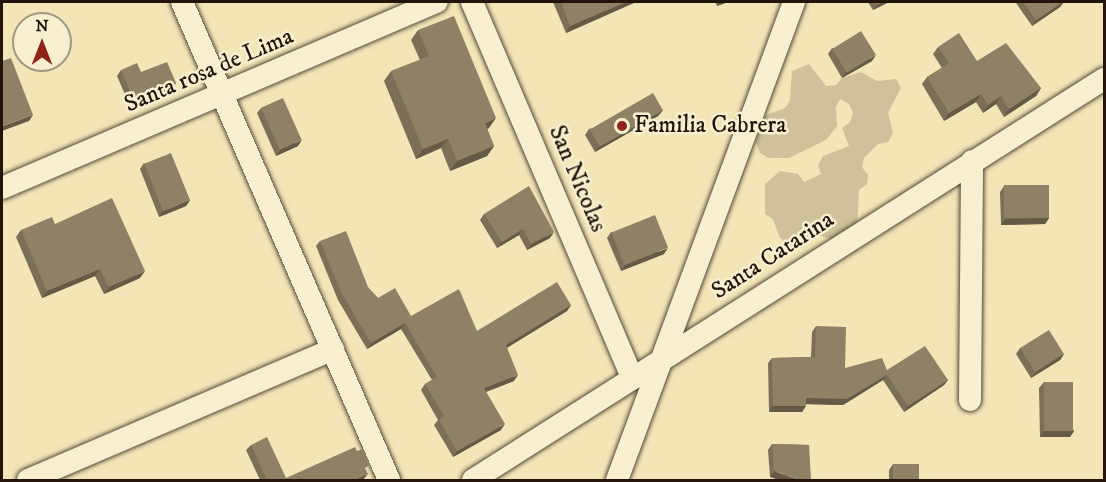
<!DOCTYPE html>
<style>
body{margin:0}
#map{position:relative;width:1106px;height:482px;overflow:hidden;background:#f4e5b7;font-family:"IM FELL DW Pica",serif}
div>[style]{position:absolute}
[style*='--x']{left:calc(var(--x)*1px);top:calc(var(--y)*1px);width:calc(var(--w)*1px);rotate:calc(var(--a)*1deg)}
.green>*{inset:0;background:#d0c19a}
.roads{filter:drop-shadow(0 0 2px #564837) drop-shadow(0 0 2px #564837)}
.minor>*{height:22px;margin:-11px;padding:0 11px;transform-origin:11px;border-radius:11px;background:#f8eed0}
.wall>*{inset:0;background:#7b6f57}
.shaded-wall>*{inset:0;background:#645a47}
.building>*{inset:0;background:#8f8165;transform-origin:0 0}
.dots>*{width:16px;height:16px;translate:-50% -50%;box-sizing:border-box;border:3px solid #f8eed0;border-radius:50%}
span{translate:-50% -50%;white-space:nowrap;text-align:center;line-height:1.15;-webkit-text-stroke:5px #f8eed0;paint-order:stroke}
.street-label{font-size:24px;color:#22140c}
.poi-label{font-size:24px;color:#22140c}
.left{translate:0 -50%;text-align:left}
.frame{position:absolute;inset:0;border:3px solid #22140c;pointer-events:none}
.north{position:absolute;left:12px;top:12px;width:60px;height:60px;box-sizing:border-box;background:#f8eed0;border:2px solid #a29782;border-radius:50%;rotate:0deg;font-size:16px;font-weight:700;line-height:24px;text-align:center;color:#22140c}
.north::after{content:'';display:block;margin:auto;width:21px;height:27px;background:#8f2418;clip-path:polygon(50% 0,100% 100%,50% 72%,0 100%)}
</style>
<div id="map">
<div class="green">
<div style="clip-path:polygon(809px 64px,826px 86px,836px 85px,842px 78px,861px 72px,877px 81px,896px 79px,901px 88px,888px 113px,893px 133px,888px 142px,878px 144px,864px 158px,862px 167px,868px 175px,867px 184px,859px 190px,857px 227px,836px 240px,817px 235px,802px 248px,792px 248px,780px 238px,773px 219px,765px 214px,765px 184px,780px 171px,798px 174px,804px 182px,821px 174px,818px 165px,823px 156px,849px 146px,842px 128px,850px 122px,853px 113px,849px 104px,840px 99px,836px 107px,837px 126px,826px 140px,789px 158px,769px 158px,760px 153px,756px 143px,761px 124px,766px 115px,785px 108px,790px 100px,792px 71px)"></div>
</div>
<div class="roads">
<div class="minor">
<div style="--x:182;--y:2;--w:521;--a:66.58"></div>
<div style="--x:472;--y:2;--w:409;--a:66.9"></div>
<div style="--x:2;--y:188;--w:473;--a:-23.2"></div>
<div style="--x:970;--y:400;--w:239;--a:-89.5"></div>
<div style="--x:28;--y:480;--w:332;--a:-23.2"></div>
<div style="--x:473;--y:480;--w:748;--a:-32.44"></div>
<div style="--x:617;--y:480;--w:510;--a:-69.68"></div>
</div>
</div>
<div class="wall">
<div style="clip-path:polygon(553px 2px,636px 2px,566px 33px)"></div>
<div style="clip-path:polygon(715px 2px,728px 2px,717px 6px)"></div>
<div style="clip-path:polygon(868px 2px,889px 2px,873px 10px)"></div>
<div style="clip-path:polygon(1017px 2px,1064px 2px,1060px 7px,1032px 26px,1016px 3px)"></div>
<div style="clip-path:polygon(418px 30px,489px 128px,487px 129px,494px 146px,487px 156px,450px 171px,441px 148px,416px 159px,384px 81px,391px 71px,420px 60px,411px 40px)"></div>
<div style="clip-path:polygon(938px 47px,977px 61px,1041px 88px,1036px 96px,1004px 117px,996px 104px,983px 113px,976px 102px,944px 121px,922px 84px,927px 77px,942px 68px,933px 54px)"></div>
<div style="clip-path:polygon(832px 48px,872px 61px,842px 78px,828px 54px)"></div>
<div style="clip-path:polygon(121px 70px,141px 72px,176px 83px,172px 89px,130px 106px,117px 76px)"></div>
<div style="clip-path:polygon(261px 108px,298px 146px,276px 156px,257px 113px)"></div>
<div style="clip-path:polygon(663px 110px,658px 116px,595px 152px,585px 135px,589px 129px)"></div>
<div style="clip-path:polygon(144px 163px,190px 200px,186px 206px,159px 217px,140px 169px)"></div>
<div style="clip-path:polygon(1004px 186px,1049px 218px,1045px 224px,1001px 225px,1000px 192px)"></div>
<div style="clip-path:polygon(484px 214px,550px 238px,527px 250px,519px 235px,497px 248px,480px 220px)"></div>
<div style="clip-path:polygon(55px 224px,140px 278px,104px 294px,95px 276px,42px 298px,16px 237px,21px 230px)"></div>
<div style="clip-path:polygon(611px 232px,664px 254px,621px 271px,607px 238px)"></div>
<div style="clip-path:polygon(320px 241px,378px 298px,411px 316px,477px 331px,571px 305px,567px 311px,507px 347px,514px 381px,486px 392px,501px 430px,453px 457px,434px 425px,438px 420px,421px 390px,425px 384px,432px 380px,401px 329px,367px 349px,338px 300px,316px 246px)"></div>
<div style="clip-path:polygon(816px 326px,845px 368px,887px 370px,948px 380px,944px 385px,904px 412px,883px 380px,843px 405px,806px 404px,802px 412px,769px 412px,768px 363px,772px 358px,811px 357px,812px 332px)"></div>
<div style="clip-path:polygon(1020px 348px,1064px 354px,1060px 360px,1031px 378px,1016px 354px)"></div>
<div style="clip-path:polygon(1044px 382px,1074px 431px,1070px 437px,1040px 437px,1039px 388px)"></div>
<div style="clip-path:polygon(772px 444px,809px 445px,770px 477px,768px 450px)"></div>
<div style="clip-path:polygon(251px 445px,286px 478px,366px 471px,363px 480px,260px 480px,246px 450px)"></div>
<div style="clip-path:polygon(893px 464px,920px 480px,889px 480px,889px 470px)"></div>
</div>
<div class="shaded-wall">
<div style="clip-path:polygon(626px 2px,636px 2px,566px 33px,570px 26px)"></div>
<div style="clip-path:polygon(720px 2px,728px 2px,717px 6px)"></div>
<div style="clip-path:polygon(882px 2px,889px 2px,873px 10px,877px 5px)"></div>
<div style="clip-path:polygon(1064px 2px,1060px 7px,1032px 26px,1036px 20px)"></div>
<div style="clip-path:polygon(876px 55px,872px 61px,842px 78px,846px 72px)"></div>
<div style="clip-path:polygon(176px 83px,172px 89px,130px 106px,134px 100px)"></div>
<div style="clip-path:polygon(1041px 88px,1036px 96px,1004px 117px,1009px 109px)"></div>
<div style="clip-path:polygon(981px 94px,976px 102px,944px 121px,949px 113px)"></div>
<div style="clip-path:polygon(1001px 96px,996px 104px,983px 113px,988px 105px)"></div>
<div style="clip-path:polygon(663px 110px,658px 116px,595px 152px,599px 146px)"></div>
<div style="clip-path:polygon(33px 115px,29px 121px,2px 131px,2px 128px,3px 126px)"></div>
<div style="clip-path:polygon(496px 118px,489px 128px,478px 132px,485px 123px)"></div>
<div style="clip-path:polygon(448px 139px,441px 148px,416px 159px,423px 149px)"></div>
<div style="clip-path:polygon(302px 140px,298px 146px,276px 156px,280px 150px)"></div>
<div style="clip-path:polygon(494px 146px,487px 156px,450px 171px,457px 161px)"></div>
<div style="clip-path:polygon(190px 200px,186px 206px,159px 217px,163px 211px)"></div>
<div style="clip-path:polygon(1049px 218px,1045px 224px,1001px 225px,1005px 219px)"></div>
<div style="clip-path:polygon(523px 229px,519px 235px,497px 248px,502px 242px)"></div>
<div style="clip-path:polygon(554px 232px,550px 238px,527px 250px,531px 244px)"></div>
<div style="clip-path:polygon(668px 248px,664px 254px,621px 271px,625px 265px)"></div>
<div style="clip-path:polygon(100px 269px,95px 276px,42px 298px,47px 291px)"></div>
<div style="clip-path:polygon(145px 271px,140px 278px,104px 294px,109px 287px)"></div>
<div style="clip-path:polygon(571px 305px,567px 311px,502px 351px,506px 345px)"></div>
<div style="clip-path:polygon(405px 323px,401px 329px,367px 349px,371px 343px)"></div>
<div style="clip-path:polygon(1064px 354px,1060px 360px,1031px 378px,1036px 372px)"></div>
<div style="clip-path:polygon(518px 375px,514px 381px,480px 394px,484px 388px)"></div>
<div style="clip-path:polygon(887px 375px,883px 380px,843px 405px,802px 404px,806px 398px)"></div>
<div style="clip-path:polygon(948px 380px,944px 385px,904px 412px,908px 406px)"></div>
<div style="clip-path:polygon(773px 406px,806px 406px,802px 412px,769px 412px)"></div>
<div style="clip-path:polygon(505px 424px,501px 430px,453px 457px,457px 451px)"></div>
<div style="clip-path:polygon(1044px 431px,1074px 431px,1070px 437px,1040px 437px)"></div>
<div style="clip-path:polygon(774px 471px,799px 480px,779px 480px,770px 477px)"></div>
<div style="clip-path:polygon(368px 474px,363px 480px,354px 480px)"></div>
</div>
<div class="building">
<div style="clip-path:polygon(561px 2px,626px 2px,570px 26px)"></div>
<div style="clip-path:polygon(875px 2px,882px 2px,877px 5px)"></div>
<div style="clip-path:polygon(1023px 2px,1063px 2px,1036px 20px)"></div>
<div style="clip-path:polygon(454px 16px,496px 118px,485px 123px,494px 146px,457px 161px,448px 139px,423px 149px,391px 71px,429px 56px,418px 30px)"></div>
<div style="left:861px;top:31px;width:28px;height:34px;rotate:58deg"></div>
<div style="clip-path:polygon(959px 33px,977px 61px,1006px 43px,1041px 88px,1009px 109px,1001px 96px,988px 105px,981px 94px,949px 113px,927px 77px,949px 63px,938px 47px)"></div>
<div style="clip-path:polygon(11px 58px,33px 115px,3px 126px,2px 122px,2px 61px)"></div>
<div style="clip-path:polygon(167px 62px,176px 83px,134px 100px,121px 70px,137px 63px,141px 72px)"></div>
<div style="left:653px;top:93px;width:20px;height:73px;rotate:60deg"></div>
<div style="left:283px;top:98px;width:46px;height:24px;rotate:66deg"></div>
<div style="left:171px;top:153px;width:51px;height:29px;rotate:68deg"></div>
<div style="left:1049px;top:185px;width:33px;height:45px;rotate:90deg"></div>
<div style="clip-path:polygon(529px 186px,554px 232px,531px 244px,523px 229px,502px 242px,484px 214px)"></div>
<div style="clip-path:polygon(112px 198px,145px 271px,109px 287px,100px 269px,47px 291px,21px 230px,52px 217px,55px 224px)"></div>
<div style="left:655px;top:215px;width:35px;height:47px;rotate:68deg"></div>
<div style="clip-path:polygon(346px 231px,368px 287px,378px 298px,395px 288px,411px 316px,459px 289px,477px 331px,557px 282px,571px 305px,506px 345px,518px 375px,484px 388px,505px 424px,457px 451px,439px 420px,444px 416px,425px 384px,437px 377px,405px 323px,371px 343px,342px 294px,320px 241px)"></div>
<div style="clip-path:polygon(816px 326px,846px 327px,845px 368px,882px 358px,887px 370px,925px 346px,948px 380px,908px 406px,887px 375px,847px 399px,806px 398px,806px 406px,773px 406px,772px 358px,815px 357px)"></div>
<div style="left:1049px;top:330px;width:28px;height:34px;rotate:58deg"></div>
<div style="left:1044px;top:382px;width:29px;height:49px"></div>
<div style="clip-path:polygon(267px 437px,286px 478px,355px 447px,357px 451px,363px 449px,370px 465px,365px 468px,368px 474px,354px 480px,267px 480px,251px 445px)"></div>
<div style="clip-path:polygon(772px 444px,809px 445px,811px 480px,799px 480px,774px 471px)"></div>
<div style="left:893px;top:464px;width:26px;height:16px"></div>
</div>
<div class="dots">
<div style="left:622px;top:126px;background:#8f2418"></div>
</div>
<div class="street-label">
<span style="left:209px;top:71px;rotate:-23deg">Santa rosa de Lima</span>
<span style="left:577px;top:179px;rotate:67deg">San Nicolas</span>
<span style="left:773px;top:256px;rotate:-33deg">Santa Catarina</span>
</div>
<div class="poi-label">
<span class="left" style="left:634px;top:126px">Familia Cabrera</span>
</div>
<div class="frame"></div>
<div class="north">N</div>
</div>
